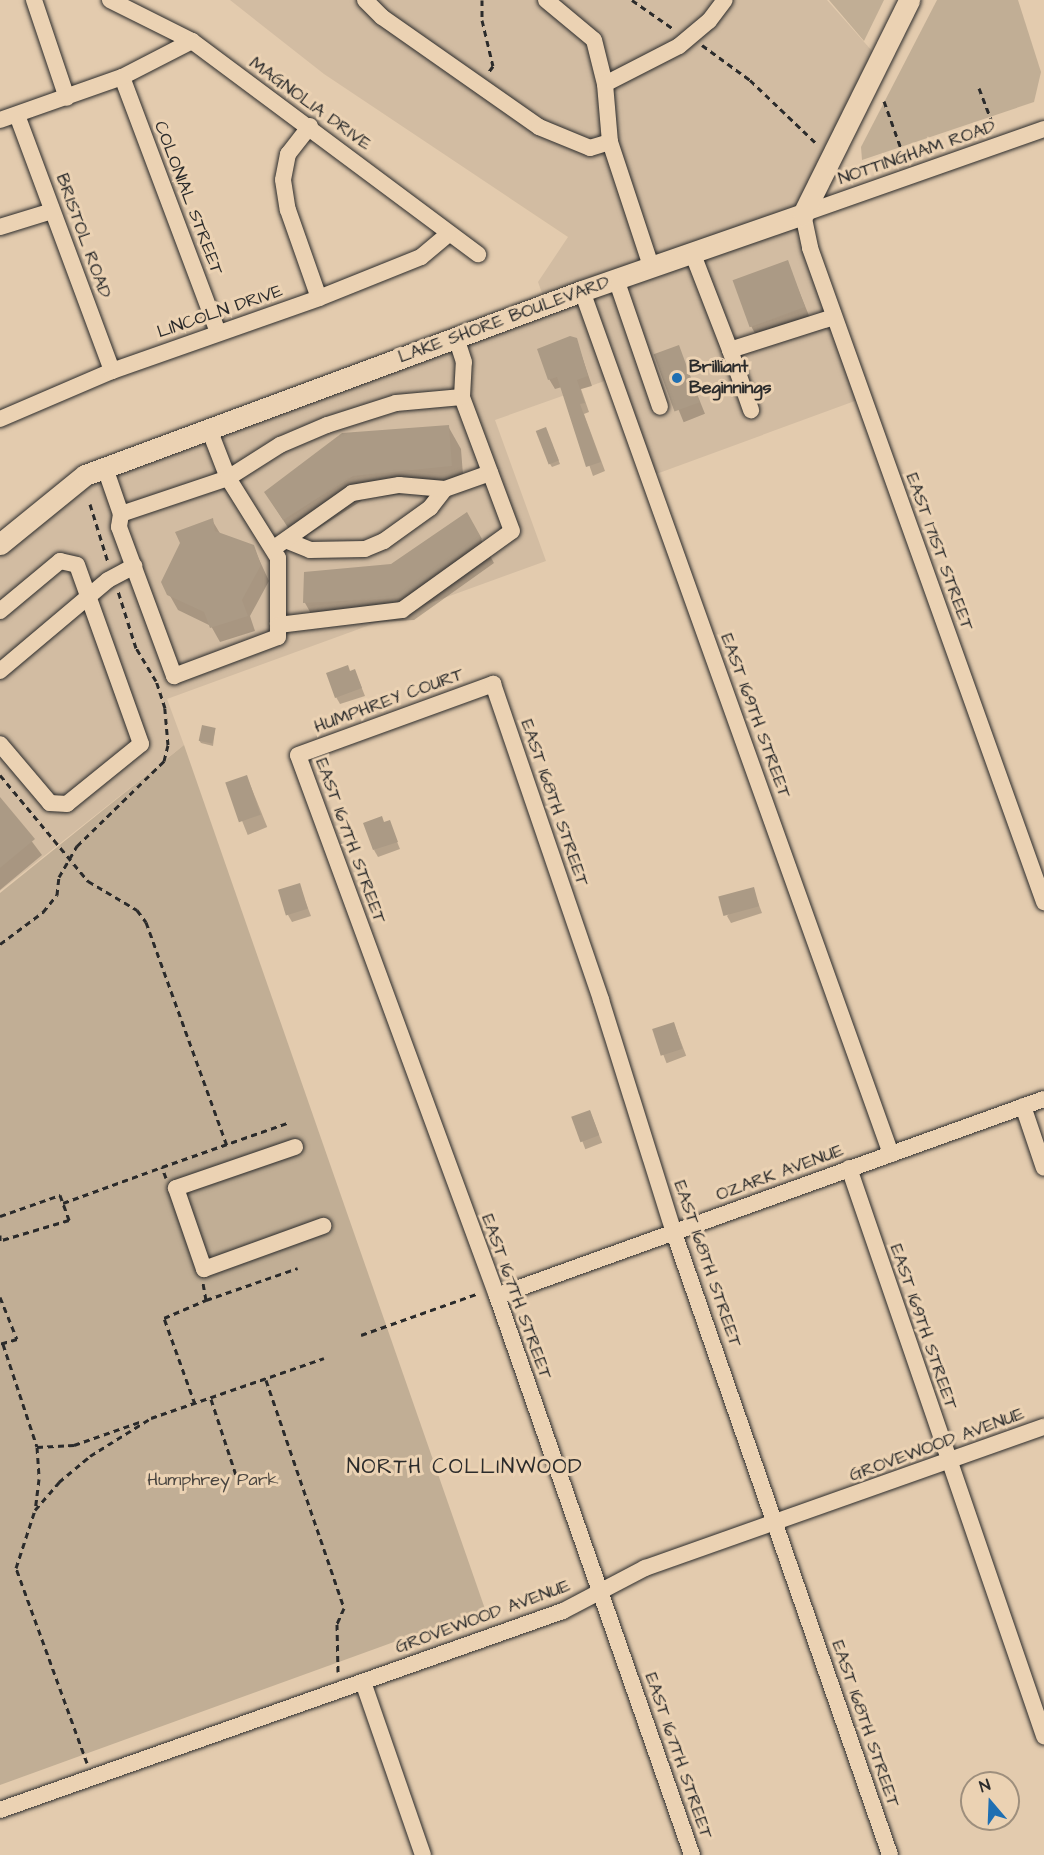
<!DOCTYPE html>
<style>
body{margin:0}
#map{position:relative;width:1044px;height:1855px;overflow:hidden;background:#e3cbae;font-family:"Architects Daughter",sans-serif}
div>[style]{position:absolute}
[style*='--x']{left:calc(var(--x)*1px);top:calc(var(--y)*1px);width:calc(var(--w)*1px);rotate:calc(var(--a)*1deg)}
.built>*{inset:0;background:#d2bca2}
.green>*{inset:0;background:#c1ae95}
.shadow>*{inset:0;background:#0003;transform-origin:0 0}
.building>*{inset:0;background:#ab9a85;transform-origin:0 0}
.path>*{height:3px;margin-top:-1.5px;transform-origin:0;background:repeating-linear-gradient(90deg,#2b2b2b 0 6px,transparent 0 10.5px)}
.roads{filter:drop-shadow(0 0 2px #2b2b2b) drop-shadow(0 0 2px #2b2b2b)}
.minor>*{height:16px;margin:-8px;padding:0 8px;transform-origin:8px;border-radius:8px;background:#ebd2b3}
.major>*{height:21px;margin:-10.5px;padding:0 10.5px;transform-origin:10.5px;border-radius:10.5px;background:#ebd2b3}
.dots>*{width:16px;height:16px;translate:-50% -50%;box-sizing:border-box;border:3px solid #ebd2b3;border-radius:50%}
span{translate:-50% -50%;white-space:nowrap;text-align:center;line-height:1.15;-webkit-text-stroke:6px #ebd2b3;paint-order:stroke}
.street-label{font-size:18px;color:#2b2b2b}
.poi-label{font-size:18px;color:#2b2b2b;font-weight:700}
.left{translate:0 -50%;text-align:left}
.park-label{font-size:18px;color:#494540}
.quarter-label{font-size:21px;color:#2b2b2b;letter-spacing:1.5px}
.north{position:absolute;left:960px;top:1771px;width:60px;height:60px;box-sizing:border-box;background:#ebd2b3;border:2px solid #9e8f7d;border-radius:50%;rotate:341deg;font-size:16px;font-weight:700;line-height:24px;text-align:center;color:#2b2b2b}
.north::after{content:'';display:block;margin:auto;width:21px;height:27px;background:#1f6fb2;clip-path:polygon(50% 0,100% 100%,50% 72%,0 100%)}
</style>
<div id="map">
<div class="built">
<div style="clip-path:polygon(230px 0,827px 0,880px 60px,803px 214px,863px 398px,648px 477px,613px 378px,495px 420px,546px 561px,167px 699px,184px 745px,0 891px,0 544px,85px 475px,546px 304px,538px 282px,568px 237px,324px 74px)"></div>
</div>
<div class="green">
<div style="clip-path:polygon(829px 0,884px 0,864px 41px)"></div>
<div style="clip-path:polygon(937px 0,1018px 0,1041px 72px,1034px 102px,862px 160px,861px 147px)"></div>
<div style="clip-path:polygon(184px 745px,485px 1609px,0 1785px,0 893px)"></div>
</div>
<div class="shadow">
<div style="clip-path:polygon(787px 262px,810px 318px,757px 337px,751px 326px)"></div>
<div style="clip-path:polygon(576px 339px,592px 386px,581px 389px,589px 412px,584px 414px,605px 471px,593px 476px,562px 387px,555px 389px,549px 379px)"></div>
<div style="left:678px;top:347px;width:72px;height:23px;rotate:68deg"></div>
<div style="clip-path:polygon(448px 426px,461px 449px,464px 488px,366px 498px,297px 542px,266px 493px)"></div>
<div style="clip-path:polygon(547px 432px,560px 464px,552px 467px,550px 464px)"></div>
<div style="clip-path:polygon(467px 514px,494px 563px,414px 620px,318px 626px,305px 603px,306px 574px,392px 566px)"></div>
<div style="clip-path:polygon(212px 520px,221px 535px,253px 546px,269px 581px,250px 616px,255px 631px,220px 642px,211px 626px,178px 610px,169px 594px)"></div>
<div style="clip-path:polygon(355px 671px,365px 696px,340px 704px,336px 697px)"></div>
<div style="clip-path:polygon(215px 730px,213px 746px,201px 743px,199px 740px)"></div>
<div style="left:247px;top:777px;width:54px;height:21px;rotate:68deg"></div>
<div style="clip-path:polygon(0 799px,42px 855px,0 890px)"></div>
<div style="clip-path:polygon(389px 822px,400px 849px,378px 857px,374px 850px,384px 823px)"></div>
<div style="clip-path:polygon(299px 885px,311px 916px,292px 922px,288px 915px)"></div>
<div style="clip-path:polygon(753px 889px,762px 913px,731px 923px,727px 916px)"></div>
<div style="left:674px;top:1024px;width:34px;height:21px;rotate:69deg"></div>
<div style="left:590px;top:1111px;width:34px;height:18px;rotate:69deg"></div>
</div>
<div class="building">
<div style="left:788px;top:260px;width:50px;height:59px;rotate:70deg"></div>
<div style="clip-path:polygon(570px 336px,577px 338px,588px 376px,577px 380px,585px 403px,580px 404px,601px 462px,586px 467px,557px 377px,548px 380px,537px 349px)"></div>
<div style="left:679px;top:345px;width:61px;height:27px;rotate:70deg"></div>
<div style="clip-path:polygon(449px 425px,452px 466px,353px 476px,283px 520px,264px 492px,342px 433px)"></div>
<div style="left:546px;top:427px;width:36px;height:11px;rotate:69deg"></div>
<div style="clip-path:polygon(467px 512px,482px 539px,401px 598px,303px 603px,304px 572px,391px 564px)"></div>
<div style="clip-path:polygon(213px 518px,215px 531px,254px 545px,261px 565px,242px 600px,248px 616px,210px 628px,204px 612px,167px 595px,161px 582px,180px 543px,175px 532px)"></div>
<div style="clip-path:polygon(348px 665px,350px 671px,355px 669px,362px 688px,335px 698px,326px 673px)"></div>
<div style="left:202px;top:725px;width:14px;height:16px;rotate:12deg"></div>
<div style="left:247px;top:775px;width:42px;height:23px;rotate:71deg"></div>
<div style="clip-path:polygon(0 797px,35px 839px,0 868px)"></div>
<div style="clip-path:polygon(382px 816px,384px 822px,390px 820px,398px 842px,373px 850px,363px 823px)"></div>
<div style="left:300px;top:883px;width:27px;height:23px;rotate:73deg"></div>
<div style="left:754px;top:887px;width:20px;height:37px;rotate:75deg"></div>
<div style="left:674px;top:1022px;width:28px;height:23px;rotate:72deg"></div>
<div style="left:590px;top:1110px;width:27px;height:20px;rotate:70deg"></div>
</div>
<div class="path">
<div style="--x:482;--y:0;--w:20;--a:90"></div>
<div style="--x:482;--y:20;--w:47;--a:76.6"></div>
<div style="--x:493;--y:66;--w:9;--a:126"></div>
<div style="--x:632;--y:0;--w:52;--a:34.9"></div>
<div style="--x:702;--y:45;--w:59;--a:36.1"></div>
<div style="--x:750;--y:80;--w:91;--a:43.7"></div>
<div style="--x:979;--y:88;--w:40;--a:69"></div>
<div style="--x:884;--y:101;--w:56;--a:70.3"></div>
<div style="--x:90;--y:504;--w:61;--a:72.8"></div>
<div style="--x:0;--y:775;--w:138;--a:50.3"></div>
<div style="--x:88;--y:881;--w:57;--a:30.6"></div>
<div style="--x:137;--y:910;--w:15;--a:53"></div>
<div style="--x:146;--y:922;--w:238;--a:70.1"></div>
<div style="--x:0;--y:944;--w:54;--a:-36.7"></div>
<div style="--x:43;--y:912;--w:22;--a:-51"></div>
<div style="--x:57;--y:895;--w:18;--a:-84"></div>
<div style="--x:59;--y:877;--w:36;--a:-60"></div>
<div style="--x:77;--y:846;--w:122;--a:-44.3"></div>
<div style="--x:164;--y:761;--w:16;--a:-76"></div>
<div style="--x:168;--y:745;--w:37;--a:-95"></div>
<div style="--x:165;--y:708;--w:28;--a:-108"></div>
<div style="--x:156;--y:681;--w:39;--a:-121"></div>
<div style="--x:136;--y:648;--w:60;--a:-107.5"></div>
<div style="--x:166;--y:1178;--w:12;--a:-110"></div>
<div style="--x:162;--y:1167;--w:133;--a:-19.4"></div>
<div style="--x:63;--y:1203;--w:105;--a:-20"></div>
<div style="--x:0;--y:1216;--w:64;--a:-19.3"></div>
<div style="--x:60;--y:1195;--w:27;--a:70"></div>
<div style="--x:69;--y:1220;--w:70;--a:163.4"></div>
<div style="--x:0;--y:1235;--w:9;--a:90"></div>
<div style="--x:0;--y:1297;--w:45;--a:68"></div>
<div style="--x:17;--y:1339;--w:18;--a:164"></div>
<div style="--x:206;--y:1300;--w:97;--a:-19.2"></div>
<div style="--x:361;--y:1335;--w:122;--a:-19.6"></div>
<div style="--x:3;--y:1344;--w:108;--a:71.7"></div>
<div style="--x:37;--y:1447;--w:32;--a:86"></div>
<div style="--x:39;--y:1479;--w:31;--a:97"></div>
<div style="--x:266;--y:1380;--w:241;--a:71.1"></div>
<div style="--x:344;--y:1608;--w:17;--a:114"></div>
<div style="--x:337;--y:1624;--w:48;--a:88.8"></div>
<div style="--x:211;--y:1399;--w:86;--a:71.8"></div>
<div style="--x:195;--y:1404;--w:91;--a:-109.8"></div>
<div style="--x:164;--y:1318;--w:46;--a:-23.2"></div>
<div style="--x:206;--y:1300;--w:17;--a:-100"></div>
<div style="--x:151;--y:1418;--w:183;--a:-19.1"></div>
<div style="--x:37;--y:1447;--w:37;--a:-3"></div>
<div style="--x:74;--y:1445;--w:72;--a:-19.4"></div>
<div style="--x:87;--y:1763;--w:208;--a:-110"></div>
<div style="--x:16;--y:1568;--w:61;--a:-71.9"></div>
<div style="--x:35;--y:1510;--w:37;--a:-49"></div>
<div style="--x:59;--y:1482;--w:40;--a:-40"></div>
<div style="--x:90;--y:1456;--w:72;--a:-31.9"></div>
</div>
<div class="roads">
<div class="minor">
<div style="--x:34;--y:0;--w:103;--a:71.4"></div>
<div style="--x:110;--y:0;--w:92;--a:26.6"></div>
<div style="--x:192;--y:41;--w:357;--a:36.7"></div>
<div style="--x:365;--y:0;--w:24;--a:45"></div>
<div style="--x:382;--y:17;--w:192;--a:35"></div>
<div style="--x:539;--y:127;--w:55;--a:22.4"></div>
<div style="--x:590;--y:148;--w:21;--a:-17"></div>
<div style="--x:546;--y:0;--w:62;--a:39.8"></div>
<div style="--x:594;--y:40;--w:45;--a:76"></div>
<div style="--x:605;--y:84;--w:58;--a:85.1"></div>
<div style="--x:610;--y:142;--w:131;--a:71.7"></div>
<div style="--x:122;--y:77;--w:273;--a:69.4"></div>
<div style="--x:605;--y:84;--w:83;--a:-27.2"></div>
<div style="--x:679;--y:46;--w:39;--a:-40"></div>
<div style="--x:709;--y:21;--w:26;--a:-53"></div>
<div style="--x:17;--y:115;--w:273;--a:69.6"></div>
<div style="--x:0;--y:120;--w:129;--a:-19.4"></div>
<div style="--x:122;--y:77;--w:79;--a:-27.2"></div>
<div style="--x:310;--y:126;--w:36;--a:128"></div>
<div style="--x:288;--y:154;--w:26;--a:101"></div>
<div style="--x:283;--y:180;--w:30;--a:81"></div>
<div style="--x:288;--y:210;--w:93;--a:70.6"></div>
<div style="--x:1044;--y:129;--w:256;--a:160.6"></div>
<div style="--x:803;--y:214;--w:35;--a:78"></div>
<div style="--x:810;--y:248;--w:695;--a:70.31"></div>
<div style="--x:0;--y:227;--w:54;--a:-17.1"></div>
<div style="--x:692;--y:252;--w:105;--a:68.8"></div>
<div style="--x:730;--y:350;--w:109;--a:-17.6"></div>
<div style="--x:616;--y:279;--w:135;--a:71"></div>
<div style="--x:582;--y:291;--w:917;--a:70.3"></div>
<div style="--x:730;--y:350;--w:64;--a:70.7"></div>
<div style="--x:0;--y:419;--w:122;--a:-23.2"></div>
<div style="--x:112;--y:371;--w:219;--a:-19.4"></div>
<div style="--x:319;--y:298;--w:110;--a:-21.9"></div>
<div style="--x:421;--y:257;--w:35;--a:-40"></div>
<div style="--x:105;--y:468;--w:49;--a:70.8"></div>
<div style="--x:121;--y:514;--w:13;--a:99"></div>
<div style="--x:119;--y:527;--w:159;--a:69.7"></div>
<div style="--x:174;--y:676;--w:111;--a:-20.6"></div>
<div style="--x:278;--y:637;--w:79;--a:-90"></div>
<div style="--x:278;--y:558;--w:94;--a:-122"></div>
<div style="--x:228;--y:478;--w:53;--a:-111.2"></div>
<div style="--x:121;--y:514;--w:113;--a:-18.6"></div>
<div style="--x:228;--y:478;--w:62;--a:-32.4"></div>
<div style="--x:280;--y:445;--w:51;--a:-23.1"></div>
<div style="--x:327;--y:425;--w:72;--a:-17.7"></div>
<div style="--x:396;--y:403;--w:66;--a:-5.2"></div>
<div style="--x:288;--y:541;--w:24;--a:22"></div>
<div style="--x:310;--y:550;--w:55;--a:-1"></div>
<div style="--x:365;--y:549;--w:21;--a:-23"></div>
<div style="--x:384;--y:541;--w:57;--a:-35.7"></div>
<div style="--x:430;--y:508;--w:24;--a:-52"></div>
<div style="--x:274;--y:548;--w:95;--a:-35.2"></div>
<div style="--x:352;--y:493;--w:48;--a:-9.7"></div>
<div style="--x:399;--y:485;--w:46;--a:5"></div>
<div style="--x:445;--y:489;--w:48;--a:-19.6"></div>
<div style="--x:0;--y:611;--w:78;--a:-39.8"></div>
<div style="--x:60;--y:561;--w:17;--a:13"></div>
<div style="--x:77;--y:565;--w:190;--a:70.3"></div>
<div style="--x:141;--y:744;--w:95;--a:141"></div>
<div style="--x:67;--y:804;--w:17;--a:-177"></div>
<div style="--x:50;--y:803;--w:77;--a:-130.3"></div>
<div style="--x:278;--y:625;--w:125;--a:-6.9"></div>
<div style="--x:402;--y:610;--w:135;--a:-35.7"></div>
<div style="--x:512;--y:531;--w:143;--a:-110.5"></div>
<div style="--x:462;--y:397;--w:35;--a:-87"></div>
<div style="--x:464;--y:362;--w:25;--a:-108"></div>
<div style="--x:0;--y:671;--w:141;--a:-40.1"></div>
<div style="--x:108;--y:580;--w:30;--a:-28"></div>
<div style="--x:1023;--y:1106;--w:65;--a:71.3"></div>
<div style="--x:295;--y:1147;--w:126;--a:161"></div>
<div style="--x:176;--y:1188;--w:86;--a:70.9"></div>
<div style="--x:204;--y:1269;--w:127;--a:-19.9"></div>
<div style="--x:849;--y:1168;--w:601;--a:71.05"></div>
<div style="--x:497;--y:1296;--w:581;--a:-19.81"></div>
<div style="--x:363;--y:1682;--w:183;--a:70.9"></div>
<div style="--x:0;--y:1810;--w:597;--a:-19.47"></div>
<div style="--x:563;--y:1611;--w:93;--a:-27.7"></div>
<div style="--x:645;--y:1568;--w:423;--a:-19.5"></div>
<div style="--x:692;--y:1855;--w:592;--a:-109.23"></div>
<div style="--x:497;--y:1296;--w:576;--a:-110.2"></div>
<div style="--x:298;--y:755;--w:208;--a:-20"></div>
<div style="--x:493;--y:684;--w:334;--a:71.1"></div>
<div style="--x:601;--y:1000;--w:244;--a:72.6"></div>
<div style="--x:674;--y:1233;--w:658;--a:70.85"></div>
</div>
<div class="major">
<div style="--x:0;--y:544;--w:109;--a:-39.1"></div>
<div style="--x:85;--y:475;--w:530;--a:-20.32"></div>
<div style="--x:582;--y:291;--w:234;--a:-19.2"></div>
<div style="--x:803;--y:214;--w:239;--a:-63.6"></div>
</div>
</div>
<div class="dots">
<div style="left:677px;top:378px;background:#1f6fb2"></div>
</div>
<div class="street-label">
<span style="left:310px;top:104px;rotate:36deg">MAGNOLIA DRIVE</span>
<span style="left:917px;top:153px;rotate:-19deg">NOTTINGHAM ROAD</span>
<span style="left:188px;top:198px;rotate:69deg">COLONIAL STREET</span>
<span style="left:83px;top:236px;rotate:70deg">BRISTOL ROAD</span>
<span style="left:220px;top:312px;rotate:-19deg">LINCOLN DRIVE</span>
<span style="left:504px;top:320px;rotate:-20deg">LAKE SHORE BOULEVARD</span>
<span style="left:939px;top:552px;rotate:70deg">EAST 171ST STREET</span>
<span style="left:389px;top:701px;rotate:-20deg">HUMPHREY COURT</span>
<span style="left:755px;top:716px;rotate:70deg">EAST 169TH STREET</span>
<span style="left:554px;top:803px;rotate:71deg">EAST 168TH STREET</span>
<span style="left:350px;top:841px;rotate:70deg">EAST 167TH STREET</span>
<span style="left:780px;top:1173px;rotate:-20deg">OZARK AVENUE</span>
<span style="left:707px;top:1264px;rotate:71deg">EAST 168TH STREET</span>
<span style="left:516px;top:1297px;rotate:70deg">EAST 167TH STREET</span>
<span style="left:923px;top:1327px;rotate:71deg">EAST 169TH STREET</span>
<span style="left:937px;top:1445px;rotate:-20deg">GROVEWOOD AVENUE</span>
<span style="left:483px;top:1617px;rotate:-20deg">GROVEWOOD AVENUE</span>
<span style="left:865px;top:1724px;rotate:71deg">EAST 168TH STREET</span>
<span style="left:678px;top:1756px;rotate:71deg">EAST 167TH STREET</span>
</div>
<div class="poi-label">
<span class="left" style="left:689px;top:378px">Brilliant<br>Beginnings</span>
</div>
<div class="park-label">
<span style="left:213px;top:1480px">Humphrey Park</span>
</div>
<div class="quarter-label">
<span style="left:465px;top:1467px">NORTH COLLINWOOD</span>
</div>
<div class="north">N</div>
</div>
